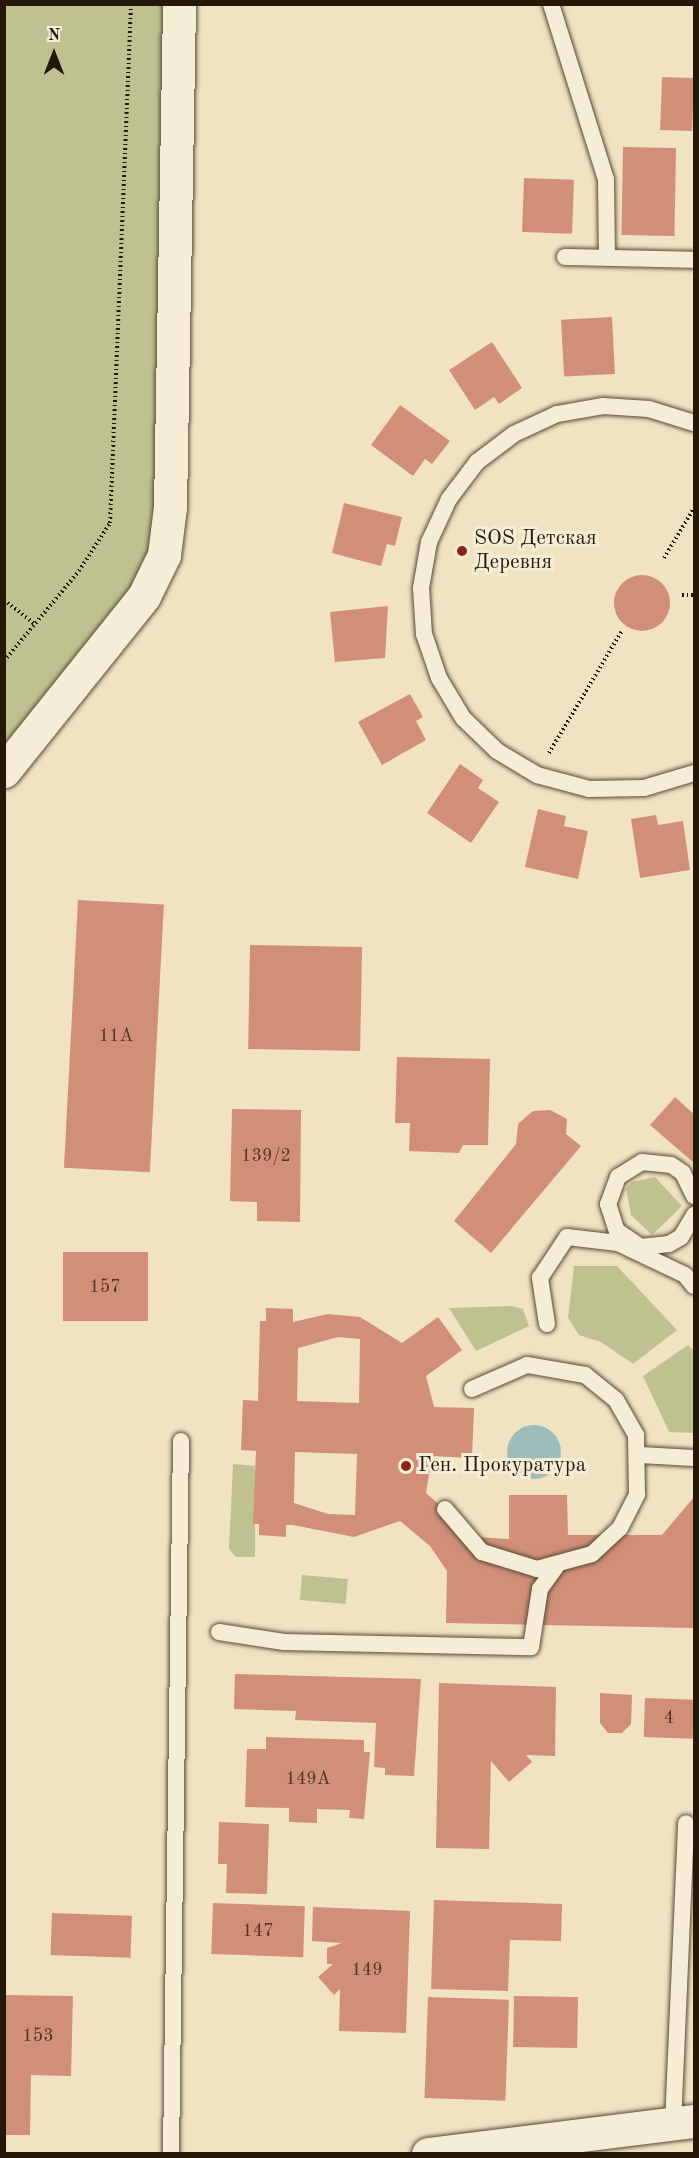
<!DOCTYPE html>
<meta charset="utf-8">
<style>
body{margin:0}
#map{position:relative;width:699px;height:2158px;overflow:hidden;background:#f1e3c2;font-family:"Old Standard TT",serif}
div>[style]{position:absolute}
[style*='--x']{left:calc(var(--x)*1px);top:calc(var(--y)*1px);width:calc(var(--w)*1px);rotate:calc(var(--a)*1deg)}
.green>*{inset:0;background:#bfc290;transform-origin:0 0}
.water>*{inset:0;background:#9ebcbc}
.round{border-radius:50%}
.building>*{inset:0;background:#d28f77;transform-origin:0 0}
.path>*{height:4px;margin-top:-2px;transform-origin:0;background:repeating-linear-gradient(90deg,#241809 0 1.5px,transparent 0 4.5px)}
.roads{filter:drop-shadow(0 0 2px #574b37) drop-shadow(0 0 2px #574b37)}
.lane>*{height:16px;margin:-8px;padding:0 8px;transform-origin:8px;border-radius:8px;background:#f6edd7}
.street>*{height:33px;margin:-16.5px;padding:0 16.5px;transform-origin:16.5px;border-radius:16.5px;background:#f6edd7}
.dots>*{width:16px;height:16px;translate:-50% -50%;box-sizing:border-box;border:3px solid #f6edd7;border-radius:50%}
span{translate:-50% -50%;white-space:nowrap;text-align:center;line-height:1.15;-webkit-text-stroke:6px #f6edd7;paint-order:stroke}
.number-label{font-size:18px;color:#503624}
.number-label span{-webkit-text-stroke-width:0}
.poi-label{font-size:21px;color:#241809}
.left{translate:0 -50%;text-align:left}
.frame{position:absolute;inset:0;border:6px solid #241809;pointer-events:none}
.north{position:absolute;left:24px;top:24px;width:60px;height:60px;-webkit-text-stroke:4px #f6edd7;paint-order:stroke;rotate:0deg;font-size:16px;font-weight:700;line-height:24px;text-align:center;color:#241809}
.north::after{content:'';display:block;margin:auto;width:21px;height:27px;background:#241809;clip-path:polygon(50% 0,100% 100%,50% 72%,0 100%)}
</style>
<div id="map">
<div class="green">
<div style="clip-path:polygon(4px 5px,169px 5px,158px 519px,142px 579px,4px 749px)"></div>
<div style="clip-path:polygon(655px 1177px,682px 1206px,652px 1235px,631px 1215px,626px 1189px,632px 1182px)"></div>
<div style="clip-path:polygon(574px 1266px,617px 1266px,677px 1330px,633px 1364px,601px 1342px,579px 1335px,568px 1318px)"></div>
<div style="clip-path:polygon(512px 1306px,523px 1309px,529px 1326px,476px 1351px,449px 1308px)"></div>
<div style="clip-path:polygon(688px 1345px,694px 1351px,694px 1433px,669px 1432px,643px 1376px)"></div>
<div style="clip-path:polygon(233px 1464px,255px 1466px,255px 1557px,236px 1557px,229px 1549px)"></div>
<div style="left:302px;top:1575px;width:46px;height:25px;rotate:5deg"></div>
</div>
<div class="water">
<div class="round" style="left:507px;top:1425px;width:54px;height:54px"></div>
</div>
<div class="building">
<div style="left:662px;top:77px;width:32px;height:53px;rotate:2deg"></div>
<div style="left:623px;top:147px;width:53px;height:88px;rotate:1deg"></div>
<div style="left:524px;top:178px;width:50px;height:54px;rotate:2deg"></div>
<div style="left:612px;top:317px;width:57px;height:51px;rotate:87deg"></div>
<div style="clip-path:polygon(492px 342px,522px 388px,499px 404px,494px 397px,475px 410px,449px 370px)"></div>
<div style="clip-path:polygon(400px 405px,450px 441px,432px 464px,425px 459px,413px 476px,371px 445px)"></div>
<div style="clip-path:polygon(344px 503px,402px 517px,395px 546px,387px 544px,381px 566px,332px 553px)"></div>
<div class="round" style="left:614px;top:575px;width:56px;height:56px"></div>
<div style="clip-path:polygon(388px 606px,385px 658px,335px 662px,330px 612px)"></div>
<div style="clip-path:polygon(410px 694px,423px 717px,416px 721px,426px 740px,382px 765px,358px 722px)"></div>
<div style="clip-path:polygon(460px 764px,483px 780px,478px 788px,499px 802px,471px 843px,427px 813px)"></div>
<div style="clip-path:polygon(538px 809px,566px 816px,564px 826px,588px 831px,578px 879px,525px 867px)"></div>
<div style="clip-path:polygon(656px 815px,658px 825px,683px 821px,690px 870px,640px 878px,631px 819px)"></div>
<div style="left:78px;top:900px;width:86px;height:268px;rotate:3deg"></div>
<div style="left:250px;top:945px;width:112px;height:104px;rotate:1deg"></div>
<div style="clip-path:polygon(397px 1057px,490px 1059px,488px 1145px,463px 1145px,459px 1153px,409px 1151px,410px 1123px,395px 1123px)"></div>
<div style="clip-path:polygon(675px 1097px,694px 1114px,694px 1163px,650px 1125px)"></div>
<div style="clip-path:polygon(232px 1109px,301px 1110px,300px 1222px,257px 1221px,257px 1202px,230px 1201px)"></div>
<div style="clip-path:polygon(550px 1110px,567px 1119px,566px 1134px,581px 1146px,491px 1253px,454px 1221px,516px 1144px,518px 1124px,533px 1111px)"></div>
<div style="left:63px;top:1252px;width:85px;height:69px"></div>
<div style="clip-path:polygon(evenodd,266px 1308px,293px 1309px,293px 1322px,328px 1314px,360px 1317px,402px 1343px,438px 1317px,462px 1350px,426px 1376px,434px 1407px,474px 1408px,472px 1458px,432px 1456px,426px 1493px,476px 1537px,509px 1539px,509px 1495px,567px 1495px,568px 1535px,662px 1535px,694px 1497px,694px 1628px,446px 1623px,447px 1571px,430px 1546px,400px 1521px,354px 1537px,293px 1525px,286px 1525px,286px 1537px,259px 1535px,259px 1524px,253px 1524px,256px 1451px,241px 1450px,243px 1400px,258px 1401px,260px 1321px,266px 1321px,266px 1308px,338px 1337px,360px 1339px,359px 1403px,297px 1401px,298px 1348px,338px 1337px,266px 1308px,295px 1452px,357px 1454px,355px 1515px,328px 1514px,294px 1503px,295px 1452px)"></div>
<div style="clip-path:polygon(235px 1674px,421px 1679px,414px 1776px,385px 1775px,385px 1768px,374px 1767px,376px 1723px,295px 1720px,296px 1711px,234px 1709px)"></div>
<div style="clip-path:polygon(439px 1683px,556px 1687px,555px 1756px,526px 1755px,532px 1762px,509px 1782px,491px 1761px,489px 1849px,436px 1848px)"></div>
<div style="clip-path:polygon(600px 1693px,632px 1695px,631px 1724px,622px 1733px,608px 1733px,600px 1723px)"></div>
<div style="left:645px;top:1698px;width:49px;height:39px;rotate:2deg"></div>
<div style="clip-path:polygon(266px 1737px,364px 1740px,364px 1752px,370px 1752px,364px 1819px,349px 1818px,350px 1810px,317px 1809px,317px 1823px,289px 1822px,289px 1808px,245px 1807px,247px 1749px,266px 1749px)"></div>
<div style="clip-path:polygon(219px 1822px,269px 1824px,267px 1894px,226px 1893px,227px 1864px,218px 1864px)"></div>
<div style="clip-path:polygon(434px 1900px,562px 1904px,561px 1941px,510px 1940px,508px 1991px,431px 1989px)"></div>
<div style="left:213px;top:1903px;width:92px;height:51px;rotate:2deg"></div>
<div style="clip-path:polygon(313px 1907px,410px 1911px,406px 2033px,339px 2031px,340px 1989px,334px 1995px,318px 1977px,333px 1964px,327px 1964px,327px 1948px,342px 1943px,312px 1941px)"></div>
<div style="left:52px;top:1913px;width:80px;height:42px;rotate:2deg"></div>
<div style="clip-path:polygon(4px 1995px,73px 1996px,71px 2076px,31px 2075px,30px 2135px,4px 2135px)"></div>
<div style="left:514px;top:1996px;width:64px;height:51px;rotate:1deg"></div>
<div style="left:428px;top:1997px;width:81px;height:101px;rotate:2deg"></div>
</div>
<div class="path">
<div style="--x:664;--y:558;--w:58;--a:-59"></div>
<div style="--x:682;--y:595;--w:12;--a:0"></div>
<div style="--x:4;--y:600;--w:39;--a:38"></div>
<div style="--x:4;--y:661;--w:117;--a:-50.2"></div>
<div style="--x:79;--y:571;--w:57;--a:-57.1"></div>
<div style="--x:110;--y:523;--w:519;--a:-87.68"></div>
<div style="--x:549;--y:753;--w:141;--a:-59.2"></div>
</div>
<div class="roads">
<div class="lane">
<div style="--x:551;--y:4;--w:183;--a:72.6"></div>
<div style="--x:606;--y:179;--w:78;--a:89.3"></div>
<div style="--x:565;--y:257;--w:129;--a:1.3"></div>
<div style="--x:694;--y:423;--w:47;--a:-162.7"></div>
<div style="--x:649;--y:409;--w:46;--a:-176.3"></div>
<div style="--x:603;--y:406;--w:47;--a:170.1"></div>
<div style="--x:557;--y:414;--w:47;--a:155.1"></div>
<div style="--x:514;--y:434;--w:46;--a:142.9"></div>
<div style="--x:477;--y:462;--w:46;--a:127.1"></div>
<div style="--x:449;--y:499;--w:47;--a:114.9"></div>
<div style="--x:429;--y:542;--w:47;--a:99.9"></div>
<div style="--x:421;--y:588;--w:46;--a:86.3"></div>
<div style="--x:424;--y:634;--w:46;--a:71.2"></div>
<div style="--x:439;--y:678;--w:47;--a:59"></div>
<div style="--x:463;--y:718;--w:47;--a:44.1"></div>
<div style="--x:497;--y:751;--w:47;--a:31"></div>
<div style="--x:537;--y:775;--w:54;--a:15.1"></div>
<div style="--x:589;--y:789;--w:55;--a:-1"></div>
<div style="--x:644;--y:788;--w:52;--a:-16.7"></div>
<div style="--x:694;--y:1196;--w:25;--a:-116"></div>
<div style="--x:683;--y:1173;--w:14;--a:-146"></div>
<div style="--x:671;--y:1165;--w:29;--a:-174"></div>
<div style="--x:642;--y:1162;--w:28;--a:148"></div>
<div style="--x:618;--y:1177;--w:29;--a:110"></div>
<div style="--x:608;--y:1204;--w:28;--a:72"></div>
<div style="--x:617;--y:1231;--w:29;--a:34"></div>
<div style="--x:641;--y:1247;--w:28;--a:-6"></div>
<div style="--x:669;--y:1244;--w:14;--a:-30"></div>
<div style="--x:681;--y:1237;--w:26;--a:-59"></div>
<div style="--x:547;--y:1324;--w:47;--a:-98.7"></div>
<div style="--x:540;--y:1278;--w:49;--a:-56.6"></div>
<div style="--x:567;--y:1237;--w:51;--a:6.7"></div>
<div style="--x:618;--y:1243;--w:74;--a:25.5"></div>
<div style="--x:685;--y:1275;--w:14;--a:51"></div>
<div style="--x:640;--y:1455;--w:54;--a:3.2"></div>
<div style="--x:445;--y:1509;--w:57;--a:49.3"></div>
<div style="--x:482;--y:1552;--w:58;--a:17.2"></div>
<div style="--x:537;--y:1569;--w:57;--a:-15.3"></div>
<div style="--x:592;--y:1554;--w:38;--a:-43"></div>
<div style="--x:620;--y:1528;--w:38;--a:-63"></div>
<div style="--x:637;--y:1494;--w:59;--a:-91"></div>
<div style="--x:636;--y:1435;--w:40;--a:-119.7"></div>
<div style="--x:616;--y:1400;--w:40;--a:-141"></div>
<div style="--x:585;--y:1375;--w:59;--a:-170.2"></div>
<div style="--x:527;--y:1365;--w:60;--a:156.4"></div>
<div style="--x:219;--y:1632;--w:66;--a:8.7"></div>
<div style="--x:284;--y:1642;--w:247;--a:1.2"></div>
<div style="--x:531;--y:1647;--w:59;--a:-81.2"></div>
<div style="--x:540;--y:1589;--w:27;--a:-54"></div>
<div style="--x:673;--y:2124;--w:301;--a:-87.5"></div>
<div style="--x:171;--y:2154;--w:713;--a:-89.2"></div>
</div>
<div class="street">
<div style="--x:4;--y:771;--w:224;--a:-51.3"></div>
<div style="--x:144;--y:596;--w:46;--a:-64"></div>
<div style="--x:164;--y:555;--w:48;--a:-82.9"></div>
<div style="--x:170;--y:507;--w:503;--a:-88.97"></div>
<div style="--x:428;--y:2154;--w:268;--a:-7.1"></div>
</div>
</div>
<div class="dots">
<div style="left:462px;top:551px;background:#8f2418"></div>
<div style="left:406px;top:1466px;background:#8f2418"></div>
</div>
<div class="number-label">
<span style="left:116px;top:1036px">11А</span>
<span style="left:266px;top:1156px">139/2</span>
<span style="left:105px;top:1287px">157</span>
<span style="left:669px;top:1718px">4</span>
<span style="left:308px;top:1779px">149А</span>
<span style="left:258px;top:1931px">147</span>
<span style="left:367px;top:1970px">149</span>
<span style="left:38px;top:2036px">153</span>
</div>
<div class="poi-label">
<span class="left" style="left:474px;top:551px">SOS Детская<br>Деревня</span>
<span class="left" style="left:418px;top:1466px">Ген. Прокуратура</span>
</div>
<div class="frame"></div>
<div class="north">N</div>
</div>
